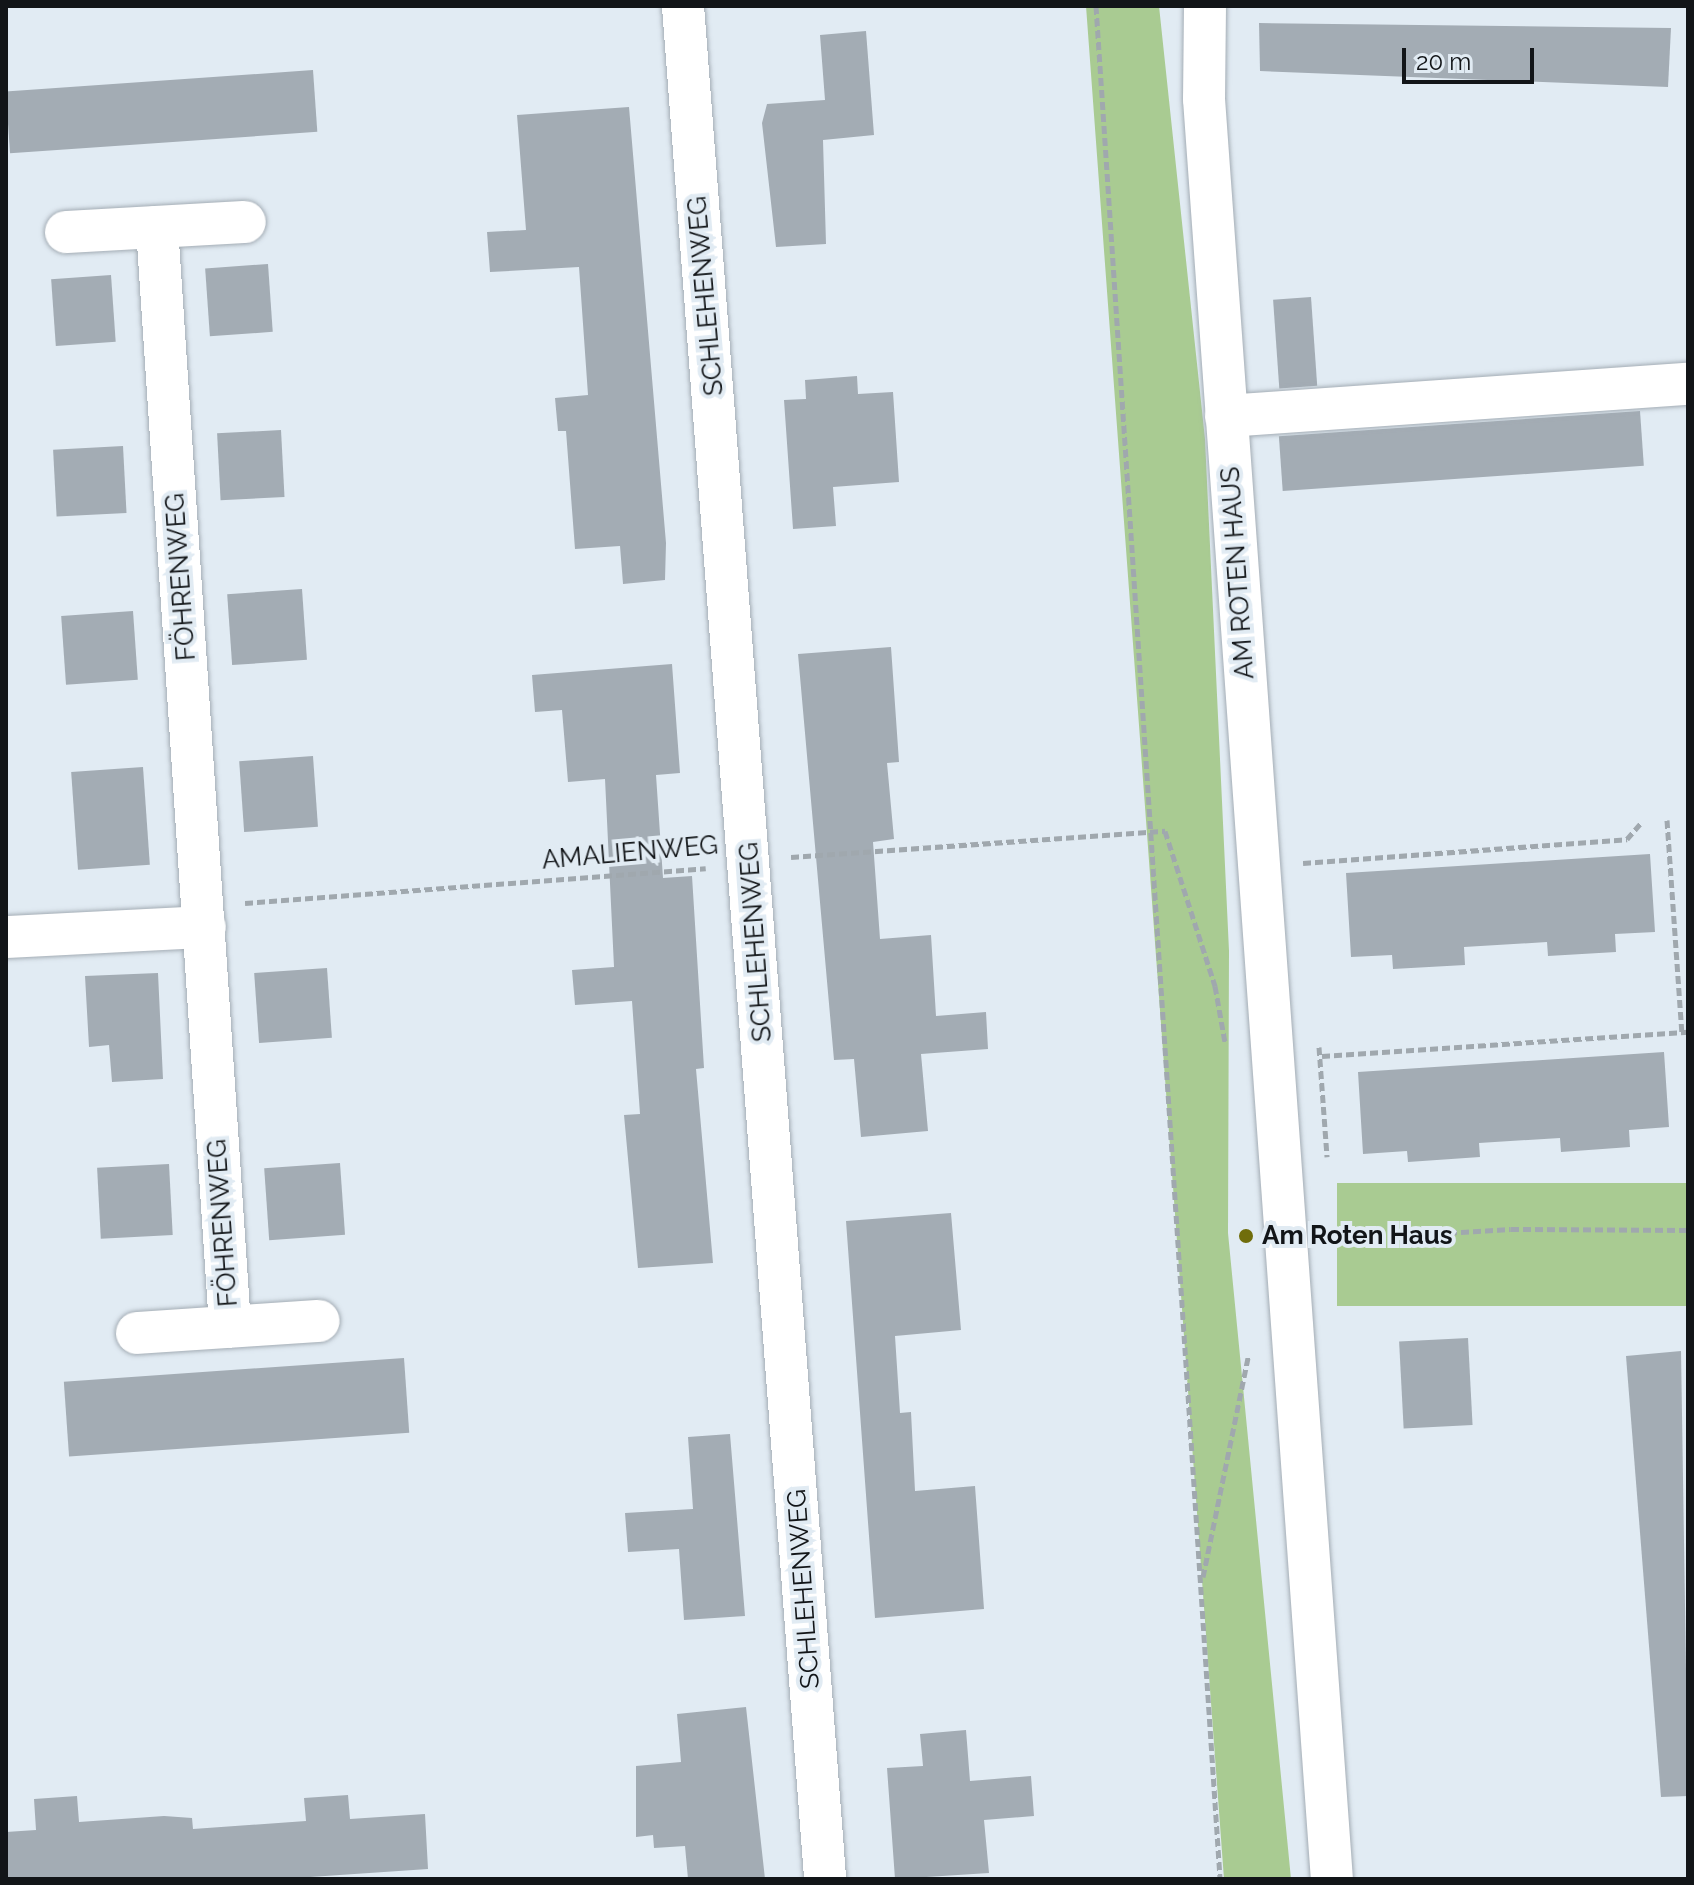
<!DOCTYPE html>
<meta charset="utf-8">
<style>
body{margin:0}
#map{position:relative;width:1694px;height:1885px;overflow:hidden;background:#e1ebf3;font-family:Raleway,sans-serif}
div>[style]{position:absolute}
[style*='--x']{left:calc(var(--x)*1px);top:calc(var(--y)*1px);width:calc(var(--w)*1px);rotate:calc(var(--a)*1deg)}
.green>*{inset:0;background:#a9cb92;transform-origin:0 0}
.building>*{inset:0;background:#a3acb4;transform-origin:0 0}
.path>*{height:5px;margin-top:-2.5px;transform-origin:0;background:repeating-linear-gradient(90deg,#a0a8ae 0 8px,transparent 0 12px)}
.roads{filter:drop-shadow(0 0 2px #a4adb5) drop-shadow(0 0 2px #a4adb5)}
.minor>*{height:42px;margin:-21px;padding:0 21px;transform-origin:21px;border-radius:21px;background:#fff}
.dots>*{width:22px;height:22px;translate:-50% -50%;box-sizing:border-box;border:4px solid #e1ebf3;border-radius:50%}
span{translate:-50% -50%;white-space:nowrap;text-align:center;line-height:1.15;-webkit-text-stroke:8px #e1ebf3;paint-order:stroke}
.street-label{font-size:26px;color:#121518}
.poi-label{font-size:26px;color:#121518;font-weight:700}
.left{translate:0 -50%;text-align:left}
.frame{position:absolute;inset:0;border:8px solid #121518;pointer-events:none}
.scale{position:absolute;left:1402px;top:48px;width:132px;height:36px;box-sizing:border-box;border:4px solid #121518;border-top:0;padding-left:10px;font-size:24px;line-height:28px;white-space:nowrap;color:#121518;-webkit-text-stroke:6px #e1ebf3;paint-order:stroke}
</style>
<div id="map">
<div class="green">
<div style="clip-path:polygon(1086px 6px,1159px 6px,1205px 439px,1229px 951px,1228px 1233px,1291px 1879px,1224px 1879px)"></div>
<div style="left:1688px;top:1183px;width:123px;height:351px;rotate:90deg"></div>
</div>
<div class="building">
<div style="clip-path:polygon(1259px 23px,1671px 28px,1668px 87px,1260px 71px)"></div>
<div style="clip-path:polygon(866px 31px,874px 135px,823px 140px,826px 244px,776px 247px,762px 123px,767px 104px,825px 100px,820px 35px)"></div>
<div style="left:313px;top:70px;width:62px;height:308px;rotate:86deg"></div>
<div style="clip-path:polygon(629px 107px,666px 543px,665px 580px,623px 584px,620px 546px,575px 549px,566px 431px,558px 431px,555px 398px,588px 395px,579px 267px,490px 272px,487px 232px,526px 230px,517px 115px)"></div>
<div style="left:268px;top:264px;width:68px;height:63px;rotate:86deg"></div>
<div style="left:111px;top:275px;width:67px;height:60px;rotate:86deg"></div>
<div style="left:1311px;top:297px;width:89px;height:38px;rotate:86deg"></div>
<div style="clip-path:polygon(857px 376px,858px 394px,893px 392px,899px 482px,833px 487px,836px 526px,793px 529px,784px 400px,806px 399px,805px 380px)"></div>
<div style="left:1640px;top:411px;width:55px;height:362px;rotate:86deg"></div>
<div style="left:281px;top:430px;width:67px;height:64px;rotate:87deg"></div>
<div style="left:123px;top:446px;width:67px;height:70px;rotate:87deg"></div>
<div style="left:302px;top:589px;width:71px;height:75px;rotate:86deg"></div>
<div style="left:133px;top:611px;width:69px;height:72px;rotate:86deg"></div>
<div style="clip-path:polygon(891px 647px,899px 762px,887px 763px,894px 839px,873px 842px,880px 939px,931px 935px,936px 1016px,986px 1012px,988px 1049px,921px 1054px,928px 1131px,861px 1137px,854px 1059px,834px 1060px,798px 654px)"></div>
<div style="clip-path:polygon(672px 664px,680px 773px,656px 775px,663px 878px,692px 876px,704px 1068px,696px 1069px,713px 1263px,638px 1268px,624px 1115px,640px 1114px,632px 1001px,575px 1005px,572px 970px,614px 967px,605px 779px,568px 782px,562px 710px,535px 712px,532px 675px)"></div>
<div style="left:313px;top:756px;width:71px;height:74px;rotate:86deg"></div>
<div style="left:143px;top:767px;width:98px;height:72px;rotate:86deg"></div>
<div style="clip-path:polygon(1650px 854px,1655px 932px,1615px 934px,1616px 952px,1548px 956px,1547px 942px,1464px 947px,1465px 965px,1393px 969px,1392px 955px,1351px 957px,1346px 873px)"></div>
<div style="left:327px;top:968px;width:70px;height:73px;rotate:86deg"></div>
<div style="clip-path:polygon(158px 973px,163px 1079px,112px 1082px,109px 1045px,89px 1047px,85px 976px)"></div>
<div style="clip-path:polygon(1664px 1052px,1669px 1127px,1629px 1130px,1630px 1147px,1561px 1152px,1560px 1138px,1479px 1143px,1480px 1157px,1408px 1162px,1407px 1151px,1363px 1154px,1358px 1072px)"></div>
<div style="left:340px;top:1163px;width:72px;height:76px;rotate:86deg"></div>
<div style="left:169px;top:1164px;width:71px;height:72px;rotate:87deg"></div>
<div style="clip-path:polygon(951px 1213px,961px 1330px,895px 1336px,900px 1413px,911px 1412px,915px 1491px,975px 1486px,984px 1609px,875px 1618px,846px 1221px)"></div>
<div style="left:1468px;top:1338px;width:87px;height:69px;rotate:87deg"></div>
<div style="clip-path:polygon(1681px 1351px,1688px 1796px,1661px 1797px,1626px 1356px)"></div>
<div style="left:404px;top:1358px;width:75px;height:341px;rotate:86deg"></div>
<div style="clip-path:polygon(730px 1434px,745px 1616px,684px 1620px,679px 1549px,628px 1552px,625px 1513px,693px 1509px,688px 1437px)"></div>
<div style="clip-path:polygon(746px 1707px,765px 1879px,688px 1879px,685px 1846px,654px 1848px,653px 1835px,636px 1837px,636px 1766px,681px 1762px,677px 1714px)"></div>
<div style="clip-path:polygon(966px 1730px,970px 1781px,1031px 1776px,1034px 1816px,984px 1820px,989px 1873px,895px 1879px,887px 1768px,923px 1766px,920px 1734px)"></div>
<div style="clip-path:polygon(348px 1795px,350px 1819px,425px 1814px,428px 1869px,281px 1879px,6px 1879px,6px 1832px,36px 1830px,34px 1799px,77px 1796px,79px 1822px,164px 1816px,192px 1818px,193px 1829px,306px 1821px,304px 1798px)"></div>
</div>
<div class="path">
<div style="--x:1096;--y:6;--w:1877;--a:86.21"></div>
<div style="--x:1667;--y:820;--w:213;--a:86"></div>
<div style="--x:791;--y:857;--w:375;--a:-4"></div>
<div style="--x:1165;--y:831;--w:163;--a:72.1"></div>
<div style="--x:1215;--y:986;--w:57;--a:79.9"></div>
<div style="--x:1303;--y:863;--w:325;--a:-4.2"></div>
<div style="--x:1627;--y:839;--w:23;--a:-49"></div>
<div style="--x:245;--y:903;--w:462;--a:-4.3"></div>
<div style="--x:1319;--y:1047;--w:110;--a:85.8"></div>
<div style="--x:1322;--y:1056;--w:367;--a:-3.8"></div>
<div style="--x:1329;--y:1240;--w:182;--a:-3.5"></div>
<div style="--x:1511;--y:1229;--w:177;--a:0.3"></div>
<div style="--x:1203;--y:1577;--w:225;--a:-78.4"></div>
</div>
<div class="roads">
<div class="minor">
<div style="--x:683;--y:6;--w:1878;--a:85.66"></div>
<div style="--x:1205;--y:6;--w:93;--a:90.6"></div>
<div style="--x:1204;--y:99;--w:1785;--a:85.89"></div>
<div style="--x:157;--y:227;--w:1102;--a:86.2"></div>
<div style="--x:66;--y:232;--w:179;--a:-3.2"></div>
<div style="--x:1226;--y:416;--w:463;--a:-4"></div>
<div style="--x:6;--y:937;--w:199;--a:-2.9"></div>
<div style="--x:137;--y:1333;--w:182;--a:-3.8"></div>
</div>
</div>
<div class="dots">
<div style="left:1246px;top:1236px;background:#706d0b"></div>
</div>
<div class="street-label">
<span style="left:706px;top:296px;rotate:-95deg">SCHLEHENWEG</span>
<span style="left:1238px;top:573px;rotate:-94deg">AM ROTEN HAUS</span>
<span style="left:181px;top:577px;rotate:-94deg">FÖHRENWEG</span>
<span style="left:630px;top:853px;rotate:-5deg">AMALIENWEG</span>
<span style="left:756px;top:942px;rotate:-94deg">SCHLEHENWEG</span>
<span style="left:223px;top:1223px;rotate:-94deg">FÖHRENWEG</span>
<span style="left:804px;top:1589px;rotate:-94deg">SCHLEHENWEG</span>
</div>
<div class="poi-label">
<span class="left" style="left:1262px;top:1236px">Am Roten Haus</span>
</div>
<div class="frame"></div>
<div class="scale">20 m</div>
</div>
